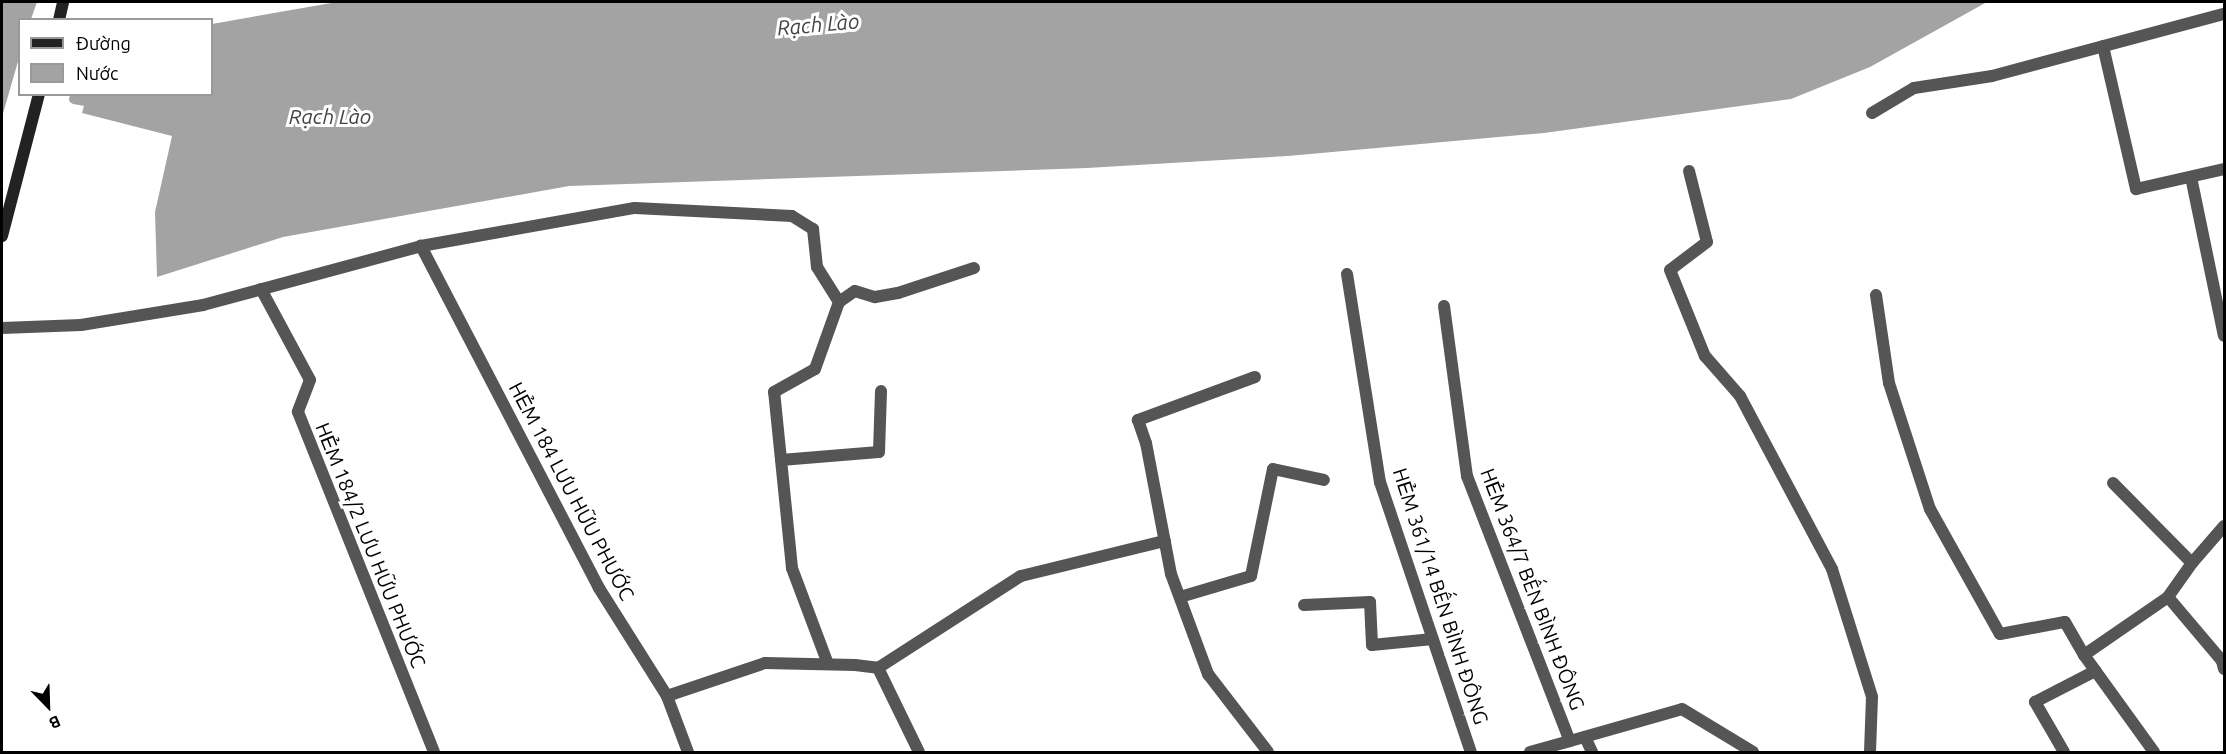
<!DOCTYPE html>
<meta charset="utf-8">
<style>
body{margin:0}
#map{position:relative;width:2226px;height:754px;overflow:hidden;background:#fff;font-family:Ubuntu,sans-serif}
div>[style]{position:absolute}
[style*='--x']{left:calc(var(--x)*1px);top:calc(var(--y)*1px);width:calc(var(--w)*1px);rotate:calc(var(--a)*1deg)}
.water>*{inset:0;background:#a3a3a3}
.stream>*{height:10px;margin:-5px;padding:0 5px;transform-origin:5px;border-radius:5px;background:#a3a3a3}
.lane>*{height:12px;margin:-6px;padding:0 6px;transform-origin:6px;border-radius:6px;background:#555}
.street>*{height:12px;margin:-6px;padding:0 6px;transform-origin:6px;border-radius:6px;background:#555}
.secondary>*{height:12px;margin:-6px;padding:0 6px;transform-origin:6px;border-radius:6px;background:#222}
span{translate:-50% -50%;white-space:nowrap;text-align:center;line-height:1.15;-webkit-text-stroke:6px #fff;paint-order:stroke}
.street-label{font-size:20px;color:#000}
.water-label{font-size:21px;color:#444;font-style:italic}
.frame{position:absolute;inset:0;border:3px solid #000;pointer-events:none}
.legend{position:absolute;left:18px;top:18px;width:195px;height:78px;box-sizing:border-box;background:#fff;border:2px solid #999;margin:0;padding:8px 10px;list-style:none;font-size:18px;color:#000}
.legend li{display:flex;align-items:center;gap:12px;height:30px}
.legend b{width:30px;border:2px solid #999}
.north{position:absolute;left:18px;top:676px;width:60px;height:60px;-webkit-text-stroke:4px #fff;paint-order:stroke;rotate:157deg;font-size:16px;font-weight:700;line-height:24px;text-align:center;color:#000}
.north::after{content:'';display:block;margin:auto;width:21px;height:27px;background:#000;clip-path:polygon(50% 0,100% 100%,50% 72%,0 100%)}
</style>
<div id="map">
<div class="water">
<div style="clip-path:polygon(2px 2px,37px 2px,31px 19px,20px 20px,19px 58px,2px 117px)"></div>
<div style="clip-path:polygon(337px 2px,1987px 2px,1870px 67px,1791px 99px,1544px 133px,1288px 156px,1087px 168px,569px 186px,283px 237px,157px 277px,155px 212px,172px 136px,82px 113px,87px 95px,212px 94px,212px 24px)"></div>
</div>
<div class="stream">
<div style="--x:74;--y:99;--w:23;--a:10"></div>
</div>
<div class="lane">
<div style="--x:781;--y:460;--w:98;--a:-4.7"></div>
<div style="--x:879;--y:452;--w:61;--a:-88.1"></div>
<div style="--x:2192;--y:563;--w:49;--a:-49.1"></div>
<div style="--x:2084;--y:655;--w:102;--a:-34.6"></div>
<div style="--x:828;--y:664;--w:103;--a:-110.6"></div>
<div style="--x:792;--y:568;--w:177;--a:-95.8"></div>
<div style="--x:774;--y:392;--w:47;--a:-29.3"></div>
<div style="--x:815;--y:369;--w:71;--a:-70.3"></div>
<div style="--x:839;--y:302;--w:19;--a:-35"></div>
<div style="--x:855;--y:291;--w:21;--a:17"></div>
<div style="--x:875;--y:297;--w:23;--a:-10"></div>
<div style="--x:898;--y:293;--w:80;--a:-18.2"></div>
<div style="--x:667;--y:696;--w:103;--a:-18.6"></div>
<div style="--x:765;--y:663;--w:90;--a:1.3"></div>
<div style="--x:855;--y:665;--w:23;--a:7"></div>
<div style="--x:878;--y:668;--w:170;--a:-32.8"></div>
<div style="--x:1021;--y:576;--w:148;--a:-13.7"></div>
<div style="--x:1585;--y:737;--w:17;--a:65"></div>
<div style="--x:688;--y:752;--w:60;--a:-110.6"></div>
<div style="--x:667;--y:696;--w:128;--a:-122.2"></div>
<div style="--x:599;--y:588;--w:386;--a:-117.5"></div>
<div style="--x:421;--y:246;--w:217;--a:-10.1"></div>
<div style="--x:635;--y:208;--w:157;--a:2.9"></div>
<div style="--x:792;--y:216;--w:25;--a:32"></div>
<div style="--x:813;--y:229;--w:38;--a:84"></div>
<div style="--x:817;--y:267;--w:41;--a:57.8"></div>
</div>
<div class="street">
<div style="--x:2103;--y:46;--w:147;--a:77"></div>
<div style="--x:2136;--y:189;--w:90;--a:-12.8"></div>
<div style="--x:1872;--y:113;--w:49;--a:-30.8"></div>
<div style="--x:1914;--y:88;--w:79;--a:-8.7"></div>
<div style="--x:1992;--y:76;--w:240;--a:-15"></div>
<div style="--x:1689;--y:171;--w:73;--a:75.8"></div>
<div style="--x:1707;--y:242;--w:46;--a:142.9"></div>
<div style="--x:1670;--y:270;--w:93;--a:67.9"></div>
<div style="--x:1705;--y:356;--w:53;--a:48.8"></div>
<div style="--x:1740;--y:396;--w:196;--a:62"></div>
<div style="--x:1832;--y:569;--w:134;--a:72.6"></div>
<div style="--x:1872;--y:697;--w:55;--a:92.1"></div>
<div style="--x:2191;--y:177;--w:162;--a:78.3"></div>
<div style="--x:1347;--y:274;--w:211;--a:81"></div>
<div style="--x:1380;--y:482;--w:285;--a:71.4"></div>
<div style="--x:261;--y:289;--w:103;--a:61.7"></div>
<div style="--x:310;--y:380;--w:34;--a:111"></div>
<div style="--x:298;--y:412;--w:366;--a:68.2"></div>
<div style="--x:1876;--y:295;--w:89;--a:81.6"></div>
<div style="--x:1889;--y:383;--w:133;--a:72"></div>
<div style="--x:1930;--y:509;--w:143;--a:60.8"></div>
<div style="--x:2000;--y:634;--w:66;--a:-10.5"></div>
<div style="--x:2065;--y:622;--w:38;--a:60"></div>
<div style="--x:2084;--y:655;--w:120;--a:54.2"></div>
<div style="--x:1444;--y:306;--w:172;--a:82.3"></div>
<div style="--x:1467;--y:476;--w:284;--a:68.8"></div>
<div style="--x:1570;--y:741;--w:116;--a:-15.9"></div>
<div style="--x:1682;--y:709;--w:83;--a:31.2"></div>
<div style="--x:2;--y:328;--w:79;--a:-2.2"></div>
<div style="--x:81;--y:325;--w:124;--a:-9.3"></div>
<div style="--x:203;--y:305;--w:226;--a:-15.1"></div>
<div style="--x:1255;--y:377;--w:125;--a:159.8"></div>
<div style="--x:1138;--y:420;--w:24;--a:71"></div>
<div style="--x:1146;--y:443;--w:133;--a:79.2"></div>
<div style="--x:1171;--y:574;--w:107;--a:69.7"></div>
<div style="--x:1208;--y:674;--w:98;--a:52.4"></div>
<div style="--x:2113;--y:483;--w:112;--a:45.4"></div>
<div style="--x:2192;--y:563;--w:42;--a:125.2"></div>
<div style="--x:2168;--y:597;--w:84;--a:49.8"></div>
<div style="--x:2222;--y:661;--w:8;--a:76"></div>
<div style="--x:1180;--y:597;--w:74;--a:-16.5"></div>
<div style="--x:1251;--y:576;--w:109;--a:-78.4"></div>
<div style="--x:1273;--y:469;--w:52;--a:12.2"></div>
<div style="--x:1304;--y:605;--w:66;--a:-2.6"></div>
<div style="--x:1370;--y:602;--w:43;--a:87.3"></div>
<div style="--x:1372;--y:645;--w:61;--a:-5.6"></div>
<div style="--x:878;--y:668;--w:93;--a:64"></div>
<div style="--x:1530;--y:752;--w:41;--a:-15.4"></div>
<div style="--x:2064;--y:752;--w:58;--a:-120.1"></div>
<div style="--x:2035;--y:702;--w:68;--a:-27.3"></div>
</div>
<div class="secondary">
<div style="--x:59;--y:20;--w:18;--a:-77"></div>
<div style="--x:2;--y:236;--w:147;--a:-75.4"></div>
</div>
<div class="street-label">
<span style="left:572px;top:491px;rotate:62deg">HẺM 184 LƯU HỮU PHƯỚC</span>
<span style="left:371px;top:545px;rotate:68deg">HẺM 184/2 LƯU HỮU PHƯỚC</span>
<span style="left:1533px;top:589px;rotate:69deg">HẺM 364/7 BẾN BÌNH ĐÔNG</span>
<span style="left:1441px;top:596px;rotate:72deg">HẺM 361/14 BẾN BÌNH ĐÔNG</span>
</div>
<div class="water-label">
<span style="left:818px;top:24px;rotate:-5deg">Rạch Lào</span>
<span style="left:330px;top:116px">Rạch Lào</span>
</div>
<div class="frame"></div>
<ul class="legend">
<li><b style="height:8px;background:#222"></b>Đường</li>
<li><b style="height:16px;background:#a3a3a3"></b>Nước</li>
</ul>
<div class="north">B</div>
</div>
